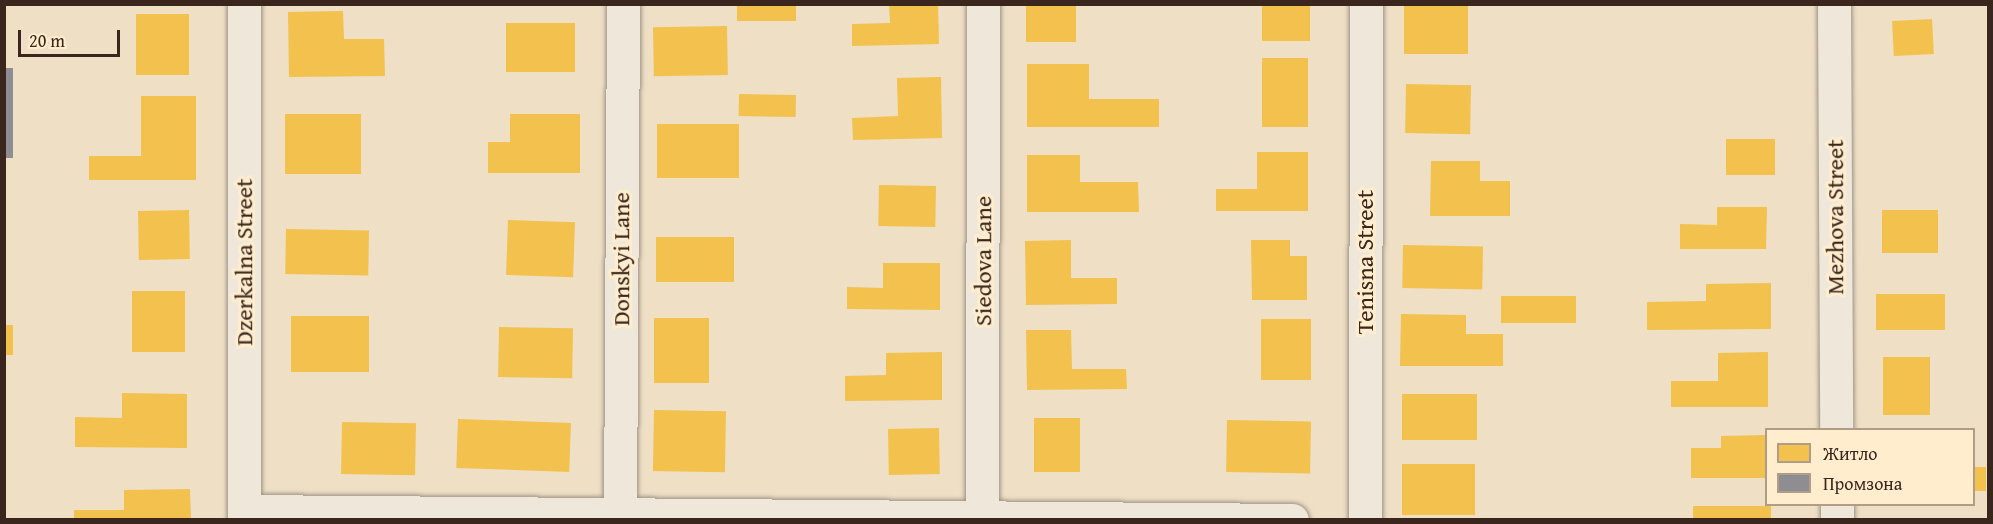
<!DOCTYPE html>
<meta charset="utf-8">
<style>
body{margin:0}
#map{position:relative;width:1993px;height:524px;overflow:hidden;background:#eedfc5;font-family:"Gentium Book Plus",serif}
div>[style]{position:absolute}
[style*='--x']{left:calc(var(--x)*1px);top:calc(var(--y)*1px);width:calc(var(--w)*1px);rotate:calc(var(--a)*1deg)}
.homes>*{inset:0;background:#f2c14e;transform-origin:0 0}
.industry>*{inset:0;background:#8d8d92;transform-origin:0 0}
.roads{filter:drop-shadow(0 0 2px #9f9485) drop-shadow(0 0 2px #9f9485)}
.street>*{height:33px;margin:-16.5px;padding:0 16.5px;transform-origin:16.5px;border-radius:16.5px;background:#efe8da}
span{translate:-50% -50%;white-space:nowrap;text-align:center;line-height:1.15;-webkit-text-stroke:6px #ffedce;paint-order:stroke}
.street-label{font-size:24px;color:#3b261d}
.frame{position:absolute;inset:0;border:6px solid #3b261d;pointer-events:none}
.legend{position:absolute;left:1765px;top:428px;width:210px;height:78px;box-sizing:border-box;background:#ffedce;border:2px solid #b19d87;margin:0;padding:8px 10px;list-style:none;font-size:18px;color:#3b261d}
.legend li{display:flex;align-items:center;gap:12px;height:30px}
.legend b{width:30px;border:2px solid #b19d87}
.scale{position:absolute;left:18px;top:30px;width:102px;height:27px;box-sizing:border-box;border:3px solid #3b261d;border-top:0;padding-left:8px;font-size:18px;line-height:21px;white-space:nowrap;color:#3b261d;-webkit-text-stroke:4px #ffedce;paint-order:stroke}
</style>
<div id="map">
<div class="homes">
<div style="left:737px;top:4px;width:59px;height:17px"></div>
<div style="clip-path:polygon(889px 4px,938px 4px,939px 44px,852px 46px,852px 24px,890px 23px)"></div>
<div style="left:1026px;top:4px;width:50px;height:38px"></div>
<div style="left:1262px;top:4px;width:48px;height:37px"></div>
<div style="left:1404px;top:4px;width:64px;height:50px"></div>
<div style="clip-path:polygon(343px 11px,344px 39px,384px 39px,385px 76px,289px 77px,288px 12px)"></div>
<div style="left:136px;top:14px;width:53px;height:61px"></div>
<div style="left:1932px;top:19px;width:35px;height:40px;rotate:87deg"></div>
<div style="left:575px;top:23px;width:49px;height:69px;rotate:90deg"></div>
<div style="left:727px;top:26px;width:49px;height:74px;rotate:89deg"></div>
<div style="left:1262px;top:58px;width:46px;height:69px"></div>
<div style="clip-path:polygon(1027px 64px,1089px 64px,1089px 99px,1159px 99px,1159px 127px,1027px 127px)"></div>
<div style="clip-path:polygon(941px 77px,942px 138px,853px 140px,852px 118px,898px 116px,897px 78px)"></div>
<div style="left:1406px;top:84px;width:65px;height:49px;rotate:1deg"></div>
<div style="left:739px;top:94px;width:57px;height:22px;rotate:1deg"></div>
<div style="clip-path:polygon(141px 96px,196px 96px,196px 180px,89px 180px,89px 156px,141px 156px)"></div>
<div style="left:361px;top:114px;width:60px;height:76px;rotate:90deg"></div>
<div style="clip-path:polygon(510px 114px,580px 114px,580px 173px,488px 173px,488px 142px,510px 142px)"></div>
<div style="left:657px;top:124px;width:82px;height:54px"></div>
<div style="left:1726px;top:139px;width:49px;height:36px"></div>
<div style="clip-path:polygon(1257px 152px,1308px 152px,1308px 211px,1216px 211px,1216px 189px,1257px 189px)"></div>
<div style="clip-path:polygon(1027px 155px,1080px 155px,1080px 182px,1138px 182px,1139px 212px,1027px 212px)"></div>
<div style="clip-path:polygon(1431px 161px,1480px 161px,1480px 181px,1510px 181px,1510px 216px,1430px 216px)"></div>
<div style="left:879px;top:185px;width:57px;height:41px;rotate:1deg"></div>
<div style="clip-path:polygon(1717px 207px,1767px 207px,1766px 249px,1680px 249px,1680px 224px,1717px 225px)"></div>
<div style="left:189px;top:210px;width:49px;height:51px;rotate:89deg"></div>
<div style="left:1882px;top:210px;width:56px;height:43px"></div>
<div style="left:508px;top:220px;width:67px;height:55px;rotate:2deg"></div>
<div style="left:286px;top:229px;width:83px;height:45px;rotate:1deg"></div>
<div style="left:656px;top:237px;width:78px;height:45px"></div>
<div style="clip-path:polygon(1071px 240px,1071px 278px,1117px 278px,1117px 304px,1026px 305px,1025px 241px)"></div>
<div style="clip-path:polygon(1251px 240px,1290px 240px,1290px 256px,1307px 256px,1307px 300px,1252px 300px)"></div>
<div style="left:1403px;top:245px;width:80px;height:43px;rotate:1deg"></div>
<div style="clip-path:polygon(883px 263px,940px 263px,940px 310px,847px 309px,847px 287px,883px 288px)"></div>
<div style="clip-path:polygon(1771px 283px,1771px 329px,1647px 330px,1647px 302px,1706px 301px,1706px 284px)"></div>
<div style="left:132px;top:291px;width:53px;height:61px"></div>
<div style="left:1945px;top:294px;width:36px;height:69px;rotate:90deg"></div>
<div style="left:1501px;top:296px;width:75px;height:27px"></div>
<div style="clip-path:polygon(1401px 314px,1466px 315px,1466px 334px,1503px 334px,1503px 366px,1400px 366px)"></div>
<div style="left:291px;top:316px;width:78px;height:56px"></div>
<div style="left:654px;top:318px;width:55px;height:65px"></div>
<div style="left:1261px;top:319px;width:50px;height:61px"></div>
<div style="left:4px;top:325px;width:9px;height:30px"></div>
<div style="left:499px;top:327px;width:74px;height:50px;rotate:1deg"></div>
<div style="clip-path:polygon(1026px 330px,1071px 330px,1072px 369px,1126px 369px,1127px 389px,1027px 390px)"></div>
<div style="clip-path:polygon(942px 352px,942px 400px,845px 401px,845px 376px,886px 375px,886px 353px)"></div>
<div style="clip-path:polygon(1768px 352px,1768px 407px,1671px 407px,1671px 381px,1718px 381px,1718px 353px)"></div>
<div style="left:1883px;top:357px;width:47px;height:58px"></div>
<div style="clip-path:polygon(122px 393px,187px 394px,187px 448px,75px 447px,75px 417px,122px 418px)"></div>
<div style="left:1477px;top:394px;width:46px;height:75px;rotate:90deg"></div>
<div style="left:654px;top:410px;width:72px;height:61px;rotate:1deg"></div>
<div style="left:1034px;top:418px;width:46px;height:54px"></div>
<div style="left:458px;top:419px;width:113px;height:49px;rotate:2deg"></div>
<div style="left:1227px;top:420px;width:84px;height:52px;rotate:1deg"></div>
<div style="left:342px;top:422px;width:74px;height:52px;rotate:1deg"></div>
<div style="left:939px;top:428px;width:46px;height:51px;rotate:89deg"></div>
<div style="clip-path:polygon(1766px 435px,1766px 478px,1691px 478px,1691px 448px,1721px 448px,1721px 436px)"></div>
<div style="left:1402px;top:464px;width:73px;height:51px"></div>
<div style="left:1974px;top:467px;width:12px;height:24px"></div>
<div style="clip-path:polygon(190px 489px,191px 520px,74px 520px,74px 510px,124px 510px,124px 490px)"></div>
<div style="left:1693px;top:506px;width:78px;height:14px"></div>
</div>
<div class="industry">
<div style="left:4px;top:68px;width:9px;height:90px"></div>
</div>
<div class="roads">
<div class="street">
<div style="--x:1834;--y:4;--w:426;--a:89.7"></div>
<div style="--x:1837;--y:504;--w:16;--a:90"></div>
<div style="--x:244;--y:511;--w:1048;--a:0.49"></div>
<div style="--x:620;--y:514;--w:510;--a:-89.66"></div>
<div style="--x:982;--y:517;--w:513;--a:-89.89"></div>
<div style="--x:244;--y:520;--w:516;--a:-90"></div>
<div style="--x:1365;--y:520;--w:516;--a:-89.89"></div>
</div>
</div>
<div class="street-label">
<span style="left:1835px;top:217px;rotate:-90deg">Mezhova Street</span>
<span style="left:621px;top:259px;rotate:-90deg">Donskyi Lane</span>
<span style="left:983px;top:261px;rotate:-90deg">Siedova Lane</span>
<span style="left:244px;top:262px;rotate:-90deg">Dzerkalna Street</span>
<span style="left:1365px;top:262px;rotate:-90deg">Tenisna Street</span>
</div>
<div class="frame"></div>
<ul class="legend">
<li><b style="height:16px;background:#f2c14e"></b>Житло</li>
<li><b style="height:16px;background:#8d8d92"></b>Промзона</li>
</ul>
<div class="scale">20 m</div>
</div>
